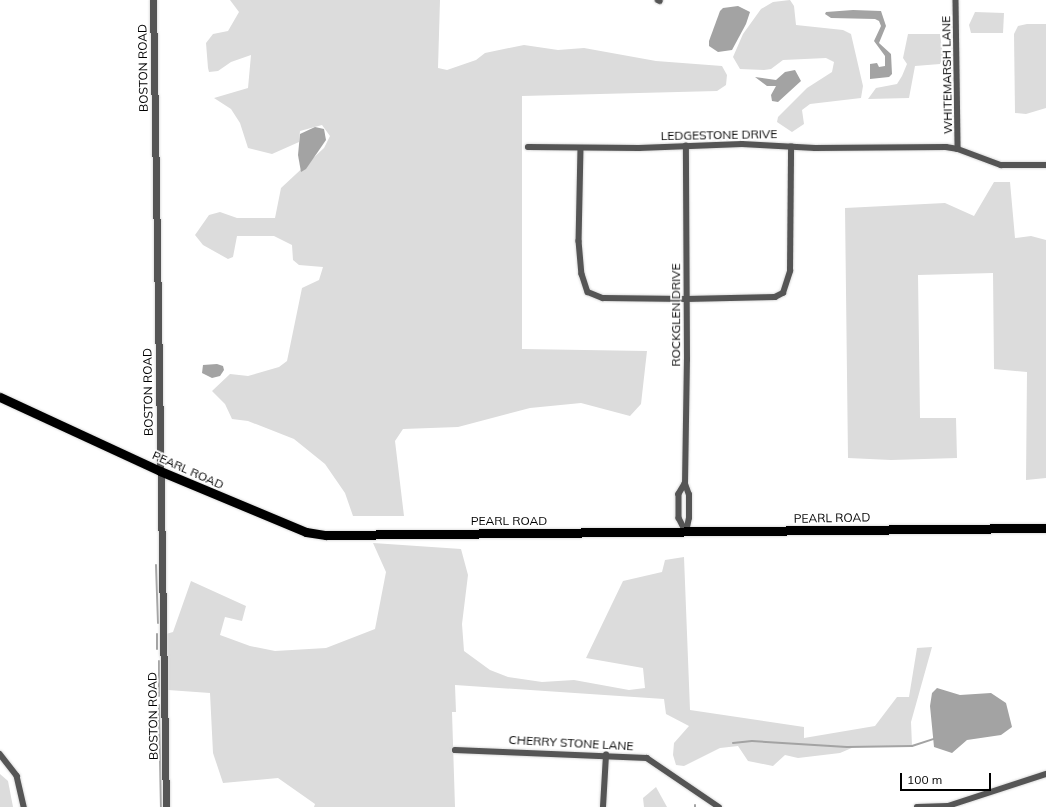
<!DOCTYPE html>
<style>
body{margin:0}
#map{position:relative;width:1046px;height:807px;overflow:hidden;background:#fff;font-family:Mulish,sans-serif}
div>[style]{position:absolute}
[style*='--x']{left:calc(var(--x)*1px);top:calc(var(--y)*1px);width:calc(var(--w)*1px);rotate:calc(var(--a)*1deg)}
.green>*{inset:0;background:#dcdcdc}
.water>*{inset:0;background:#a3a3a3}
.stream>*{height:2px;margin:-1px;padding:0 1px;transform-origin:1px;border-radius:1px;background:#a3a3a3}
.roads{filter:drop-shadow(0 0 1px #dbdbdb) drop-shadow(0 0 1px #dbdbdb)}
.minor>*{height:5.5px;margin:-2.75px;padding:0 2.75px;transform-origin:2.75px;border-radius:2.75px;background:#555}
.tertiary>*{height:7px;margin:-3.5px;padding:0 3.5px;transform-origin:3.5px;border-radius:3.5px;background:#555}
.primary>*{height:9px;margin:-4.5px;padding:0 4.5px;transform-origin:4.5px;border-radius:4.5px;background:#000}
span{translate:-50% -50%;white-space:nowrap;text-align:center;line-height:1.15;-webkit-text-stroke:3.5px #fff;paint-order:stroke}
.street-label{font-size:12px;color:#000}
.scale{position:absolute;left:900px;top:773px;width:91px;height:18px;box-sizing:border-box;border:2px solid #000;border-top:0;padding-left:5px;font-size:12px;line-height:14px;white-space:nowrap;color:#000;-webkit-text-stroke:3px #fff;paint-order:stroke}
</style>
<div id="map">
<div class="green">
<div style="clip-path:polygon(230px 0,440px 0,438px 68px,447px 70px,476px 60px,485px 53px,524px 45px,558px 50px,584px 48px,656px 61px,722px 66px,727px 75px,726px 85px,717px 91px,522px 96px,522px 349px,647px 351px,641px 404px,630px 416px,581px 403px,530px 408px,458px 427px,403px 429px,395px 441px,404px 516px,353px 516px,345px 493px,325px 464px,294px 439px,248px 421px,232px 419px,225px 404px,212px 391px,230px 374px,248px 376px,279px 367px,287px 361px,302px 288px,319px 280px,323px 267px,299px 265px,293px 260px,292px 245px,274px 236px,237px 236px,233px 257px,228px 259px,203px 245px,195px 235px,209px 215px,220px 212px,237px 218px,275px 218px,281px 188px,324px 148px,330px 136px,322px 125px,300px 131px,299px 142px,272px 154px,248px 148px,240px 123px,231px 109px,214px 98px,248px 88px,251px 55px,231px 62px,218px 71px,209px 72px,208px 68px,206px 43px,213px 34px,228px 31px,239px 12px)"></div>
<div style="clip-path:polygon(790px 0,794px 6px,796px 25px,843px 30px,851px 34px,863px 86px,861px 98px,810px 104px,802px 110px,804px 124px,792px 132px,777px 122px,778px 117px,807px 88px,832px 72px,834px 62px,826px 58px,783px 60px,771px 69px,764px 70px,740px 69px,733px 57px,743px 34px,761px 9px,773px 2px)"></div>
<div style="clip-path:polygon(975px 12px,1004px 13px,1003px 33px,971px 33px,969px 25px)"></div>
<div style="clip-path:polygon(1027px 24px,1046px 24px,1046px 108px,1026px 114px,1015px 113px,1014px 34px,1018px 26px)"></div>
<div style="clip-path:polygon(908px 34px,940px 34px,943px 56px,940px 64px,915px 66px,909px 98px,868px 99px,876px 88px,897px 84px,902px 76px,907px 64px,903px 58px)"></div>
<div style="clip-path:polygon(994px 182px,1010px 182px,1015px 238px,1031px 236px,1046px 240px,1046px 478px,1026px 480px,1027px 372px,994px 369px,993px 273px,918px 275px,920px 418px,956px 418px,957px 458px,891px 460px,848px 458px,845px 208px,945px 203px,974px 216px)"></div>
<div style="clip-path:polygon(373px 543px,461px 549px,468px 575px,462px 624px,464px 651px,490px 670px,508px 677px,542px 682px,574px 680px,629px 690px,645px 688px,643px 668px,586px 658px,623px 581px,662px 572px,665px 560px,684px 557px,690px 710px,804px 727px,804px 738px,875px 726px,897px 697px,909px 697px,917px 648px,932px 647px,911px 722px,912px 746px,854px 747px,840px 753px,798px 758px,785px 755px,773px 766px,748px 761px,738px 746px,720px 748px,684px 766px,676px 765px,673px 755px,674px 743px,689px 726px,666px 714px,664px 699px,455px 685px,456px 712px,452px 712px,455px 807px,314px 807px,315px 804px,278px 778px,223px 783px,213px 753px,210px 693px,168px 690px,166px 634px,173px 632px,191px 581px,246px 606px,242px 621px,225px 617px,220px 635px,250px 646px,275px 651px,326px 648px,375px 629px,386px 572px)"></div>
<div style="clip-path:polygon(0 774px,8px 781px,13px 807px,0 807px)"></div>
<div style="clip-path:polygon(656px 787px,667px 807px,644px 807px,643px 798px)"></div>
</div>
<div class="water">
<div style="clip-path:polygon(738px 6px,750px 12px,746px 24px,732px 50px,718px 52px,709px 46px,709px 41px,720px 11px,723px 8px)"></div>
<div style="clip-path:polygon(853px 10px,881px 11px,886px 26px,879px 43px,891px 54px,892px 74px,889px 77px,870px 79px,870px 64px,877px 63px,879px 67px,885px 66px,885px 56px,874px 41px,881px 26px,879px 21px,875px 19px,831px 18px,825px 14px,826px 12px)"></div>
<div style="clip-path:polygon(795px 70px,801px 81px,778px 102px,772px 101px,771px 95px,776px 86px,767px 86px,755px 77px,776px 80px,785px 72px)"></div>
<div style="clip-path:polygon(315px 127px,324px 129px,326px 140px,306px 169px,301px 172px,298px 155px,300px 134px)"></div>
<div style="clip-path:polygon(217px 364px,223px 366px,224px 370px,220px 376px,212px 378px,202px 373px,203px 365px)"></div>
<div style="clip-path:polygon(937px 688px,960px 695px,991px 693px,1006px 703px,1012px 727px,1001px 735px,967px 740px,952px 753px,934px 747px,930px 706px,932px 693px)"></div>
</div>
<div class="stream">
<div style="--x:156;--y:565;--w:58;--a:88"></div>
<div style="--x:157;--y:634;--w:15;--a:90"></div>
<div style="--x:159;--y:661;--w:35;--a:90"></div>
<div style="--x:159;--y:705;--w:102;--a:88.9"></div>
<div style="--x:733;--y:743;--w:19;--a:-6"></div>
<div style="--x:752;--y:741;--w:95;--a:3.6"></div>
<div style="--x:847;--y:747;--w:65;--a:-0.9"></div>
<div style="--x:912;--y:746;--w:23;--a:-18"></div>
<div style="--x:695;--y:807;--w:2;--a:-90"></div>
</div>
<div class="roads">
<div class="minor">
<div style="--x:658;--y:0;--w:2;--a:27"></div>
<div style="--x:956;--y:0;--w:149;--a:89.2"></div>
<div style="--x:528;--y:147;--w:111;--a:0.5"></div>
<div style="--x:639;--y:148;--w:103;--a:-2.2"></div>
<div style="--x:742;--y:144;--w:73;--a:3.1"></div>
<div style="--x:815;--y:148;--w:131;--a:-0.4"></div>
<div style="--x:946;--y:147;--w:12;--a:9"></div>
<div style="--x:958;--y:149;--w:46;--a:20.4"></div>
<div style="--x:1001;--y:165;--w:45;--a:0"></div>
<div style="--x:581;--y:148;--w:93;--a:91.2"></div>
<div style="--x:579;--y:241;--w:33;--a:85"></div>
<div style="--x:582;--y:274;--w:19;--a:72"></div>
<div style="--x:588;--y:292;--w:16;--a:22"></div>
<div style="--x:603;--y:298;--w:83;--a:0.7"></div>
<div style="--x:686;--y:299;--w:89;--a:-1.3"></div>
<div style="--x:775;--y:297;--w:9;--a:-27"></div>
<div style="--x:783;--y:293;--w:23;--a:-72"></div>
<div style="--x:790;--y:271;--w:124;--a:-89.5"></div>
<div style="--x:685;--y:484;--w:12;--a:121"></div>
<div style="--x:679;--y:494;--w:24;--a:90"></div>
<div style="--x:679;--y:518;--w:16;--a:63"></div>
<div style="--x:686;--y:532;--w:14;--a:-78"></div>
<div style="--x:689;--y:518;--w:23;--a:-90"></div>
<div style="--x:689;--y:495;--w:12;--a:-110"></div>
<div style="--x:685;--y:484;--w:124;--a:-89.1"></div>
<div style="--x:687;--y:360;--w:214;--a:-90.3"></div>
<div style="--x:455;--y:750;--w:192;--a:2.4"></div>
<div style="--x:647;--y:758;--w:87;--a:34.2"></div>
<div style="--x:0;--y:754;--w:28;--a:52"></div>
<div style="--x:17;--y:776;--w:32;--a:77"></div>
<div style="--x:603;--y:807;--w:52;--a:-86.7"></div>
<div style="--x:917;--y:807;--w:31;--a:-2"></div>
<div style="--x:948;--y:806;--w:103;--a:-18.1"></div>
</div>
<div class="tertiary">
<div style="--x:153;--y:0;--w:807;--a:89.08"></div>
</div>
<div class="primary">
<div style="--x:0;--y:397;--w:176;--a:24.8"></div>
<div style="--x:160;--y:471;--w:158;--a:22.7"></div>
<div style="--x:306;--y:532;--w:20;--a:9"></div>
<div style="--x:326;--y:535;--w:720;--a:-0.56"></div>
</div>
</div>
<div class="street-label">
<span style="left:143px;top:68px;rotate:-91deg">BOSTON ROAD</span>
<span style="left:947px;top:75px;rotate:-91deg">WHITEMARSH LANE</span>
<span style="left:719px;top:135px;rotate:-1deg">LEDGESTONE DRIVE</span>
<span style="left:676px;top:315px;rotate:-90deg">ROCKGLEN DRIVE</span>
<span style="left:148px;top:392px;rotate:-91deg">BOSTON ROAD</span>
<span style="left:188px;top:470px;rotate:24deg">PEARL ROAD</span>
<span style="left:832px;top:518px;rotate:-1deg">PEARL ROAD</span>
<span style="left:509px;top:521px">PEARL ROAD</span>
<span style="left:153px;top:716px;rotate:-91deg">BOSTON ROAD</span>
<span style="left:571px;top:743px;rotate:3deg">CHERRY STONE LANE</span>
</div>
<div class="scale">100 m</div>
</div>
